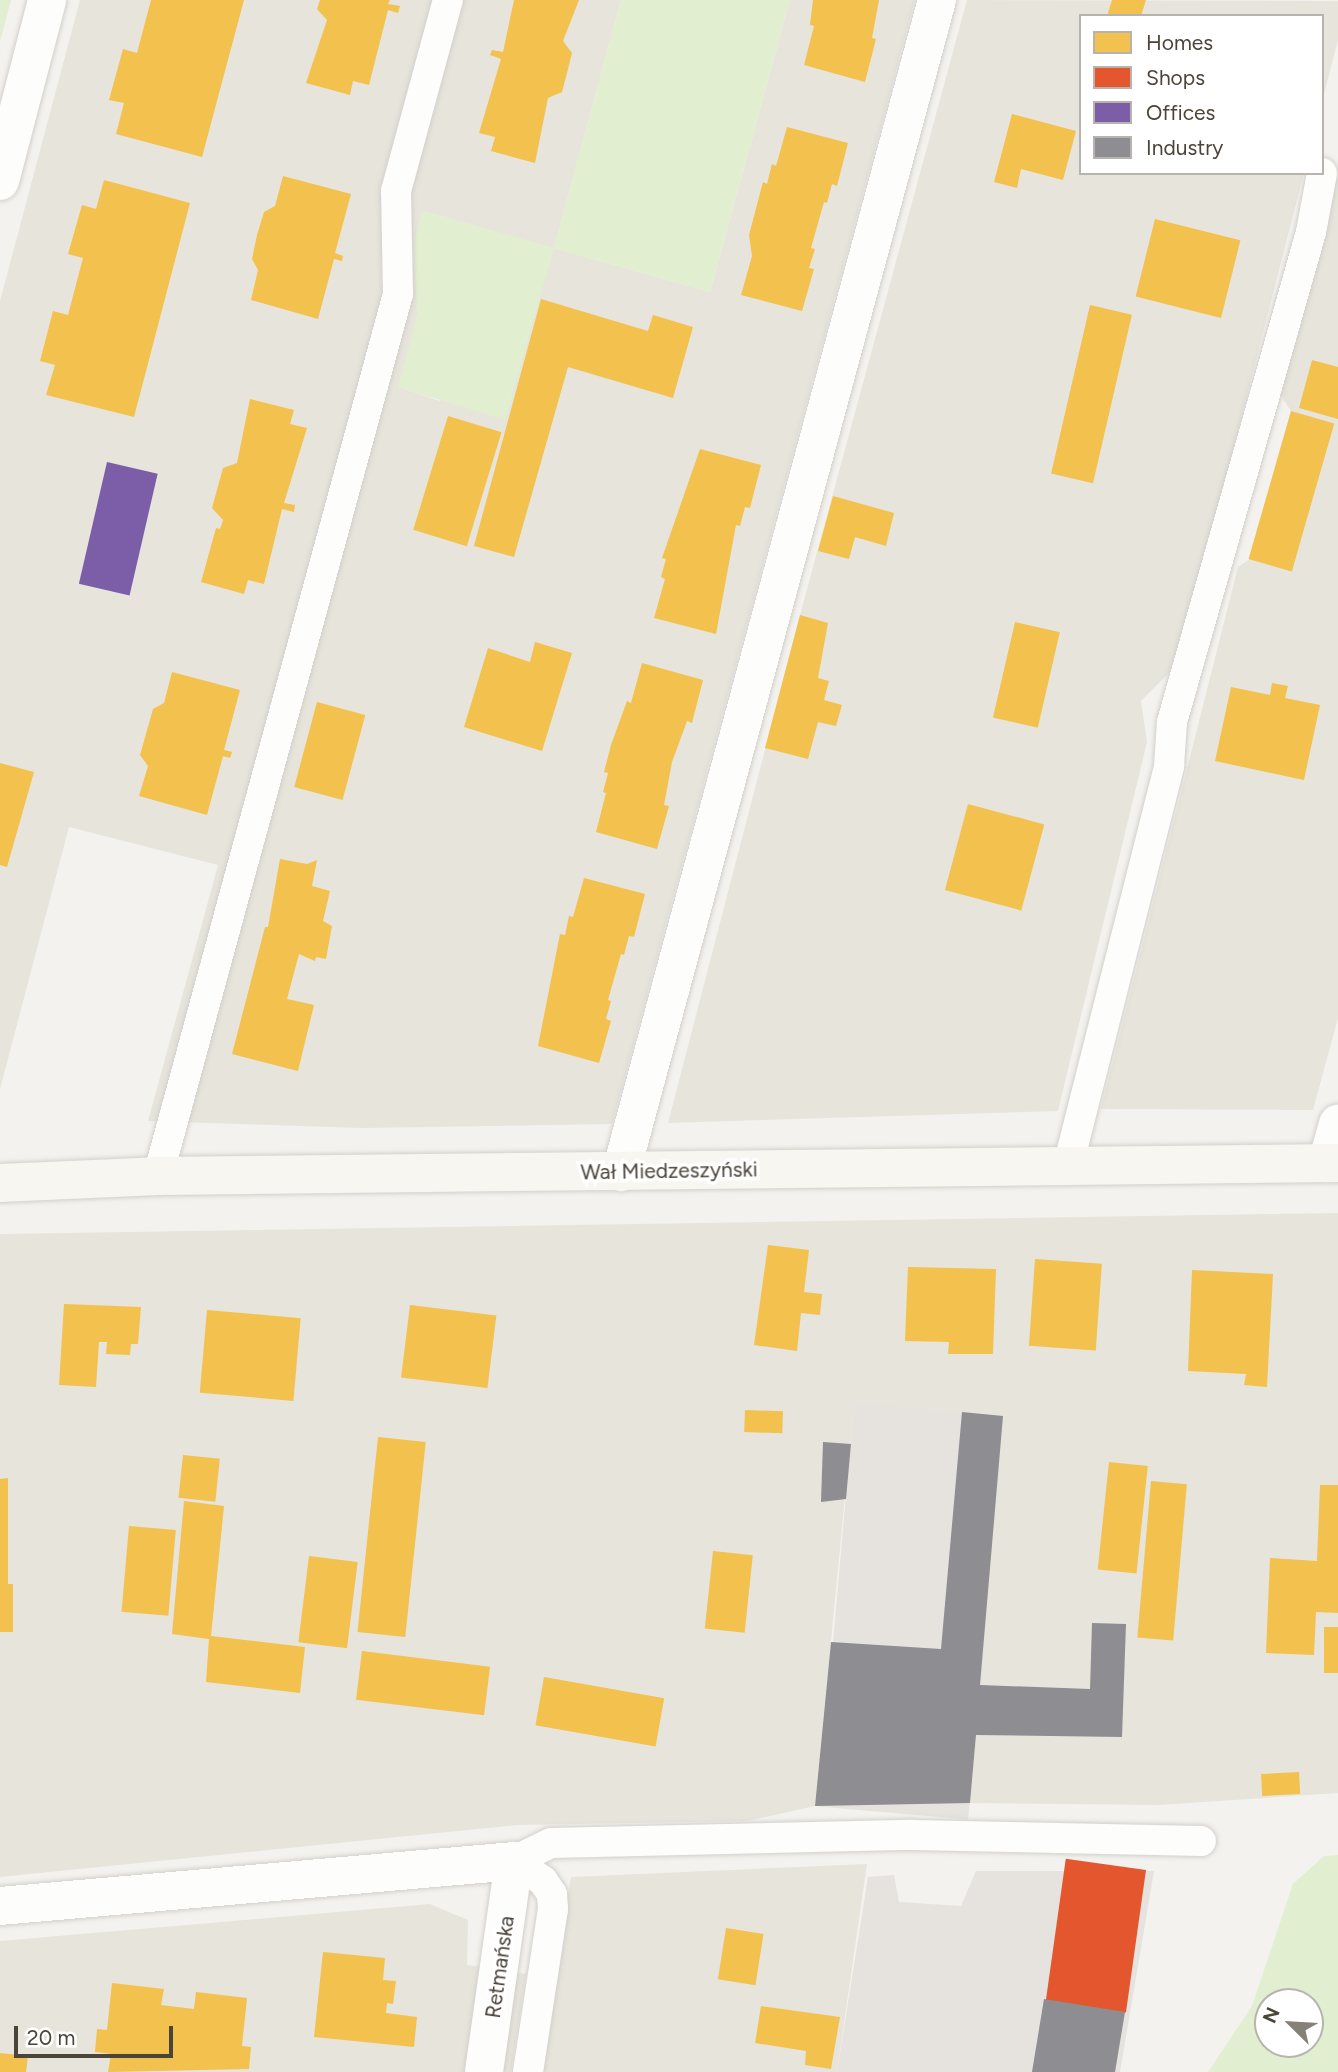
<!DOCTYPE html>
<meta charset="utf-8">
<style>
body{margin:0}
#map{position:relative;width:1338px;height:2072px;overflow:hidden;background:#f4f2ee;font-family:Figtree,sans-serif}
div>[style]{position:absolute}
[style*='--x']{left:calc(var(--x)*1px);top:calc(var(--y)*1px);width:calc(var(--w)*1px);rotate:calc(var(--a)*1deg)}
.residential>*{inset:0;background:#e7e4dc}
.industrial>*{inset:0;background:#e6e2de;transform-origin:0 0}
.green>*{inset:0;background:#e1eecf}
.homes>*{inset:0;background:#f2c14e;transform-origin:0 0}
.shops>*{inset:0;background:#e4572e;transform-origin:0 0}
.offices>*{inset:0;background:#7b5ea7;transform-origin:0 0}
.industry>*{inset:0;background:#8d8d92}
.roads{filter:drop-shadow(0 0 2px #d2d0cb) drop-shadow(0 0 2px #d2d0cb)}
.lane>*{height:30px;margin:-15px;padding:0 15px;transform-origin:15px;border-radius:15px;background:#fdfdfc}
.street>*{height:38px;margin:-19px;padding:0 19px;transform-origin:19px;border-radius:19px;background:#fdfdfc}
.secondary>*{height:38px;margin:-19px;padding:0 19px;transform-origin:19px;border-radius:19px;background:#f7f6f1}
span{translate:-50% -50%;white-space:nowrap;text-align:center;line-height:1.15;-webkit-text-stroke:7px #fff;paint-order:stroke}
.street-label{font-size:21px;color:#4b4439}
.legend{position:absolute;left:1079px;top:14px;width:245px;height:161px;box-sizing:border-box;background:#fff;border:2px solid #b7b4b0;margin:0;padding:9px 12px;list-style:none;font-size:21px;color:#4b4439}
.legend li{display:flex;align-items:center;gap:14px;height:35px}
.legend b{width:35px;border:2px solid #b7b4b0}
.north{position:absolute;left:1254px;top:1988px;width:70px;height:70px;box-sizing:border-box;background:#fff;border:2px solid #b7b4b0;border-radius:50%;rotate:294deg;font-size:19px;font-weight:700;line-height:28px;text-align:center;color:#4b4439}
.north::after{content:'';display:block;margin:auto;width:24px;height:32px;background:#868178;clip-path:polygon(50% 0,100% 100%,50% 72%,0 100%)}
.scale{position:absolute;left:14px;top:2026px;width:159px;height:32px;box-sizing:border-box;border:4px solid #4b4439;border-top:0;padding-left:9px;font-size:21px;line-height:24px;white-space:nowrap;color:#4b4439;-webkit-text-stroke:5px #fff;paint-order:stroke}
</style>
<div id="map">
<div class="residential">
<div style="clip-path:polygon(evenodd,80px 0,621px 0,554px 248px,710px 292px,790px 0,915px 0,612px 1124px,362px 1128px,148px 1121px,218px 865px,69px 827px,0 1089px,0 301px,80px 0,417px 317px,440px 401px,399px 387px,417px 317px)"></div>
<div style="clip-path:polygon(967px 0,1338px 1px,1338px 40px,1322px 102px,1322px 16px,1081px 16px,1081px 173px,1304px 173px,1178px 664px,1141px 701px,1147px 742px,1058px 1111px,668px 1123px,800px 615px)"></div>
<div style="clip-path:polygon(1338px 174px,1338px 1018px,1313px 1110px,1101px 1109px,1238px 567px,1250px 559px,1291px 411px,1278px 391px)"></div>
<div style="clip-path:polygon(1338px 1213px,1338px 1793px,1159px 1805px,970px 1803px,976px 1735px,854px 1404px,815px 1806px,747px 1821px,518px 1825px,0 1877px,0 1234px)"></div>
<div style="clip-path:polygon(867px 1864px,837px 2072px,541px 2072px,571px 1877px)"></div>
<div style="clip-path:polygon(430px 1904px,468px 1920px,467px 1965px,526px 1974px,511px 2072px,0 2072px,0 1941px)"></div>
</div>
<div class="industrial">
<div style="left:854px;top:1403px;width:150px;height:405px;rotate:5deg"></div>
<div style="clip-path:polygon(976px 1871px,1154px 1871px,1120px 2072px,837px 2072px,868px 1877px,894px 1875px,899px 1902px,961px 1906px)"></div>
</div>
<div class="green">
<div style="clip-path:polygon(0 0,11px 0,0 42px)"></div>
<div style="clip-path:polygon(621px 0,790px 0,710px 292px,554px 248px,505px 420px,398px 387px,417px 317px,415px 240px,422px 210px,554px 248px)"></div>
<div style="clip-path:polygon(evenodd,1338px 1855px,1338px 2072px,1208px 2072px,1252px 2006px,1293px 1884px,1324px 1856px,1338px 1855px,1268px 2002px,1310px 2002px,1310px 2044px,1268px 2044px,1268px 2002px)"></div>
</div>
<div class="homes">
<div style="clip-path:polygon(151px 0,244px 0,202px 157px,116px 134px,124px 103px,109px 100px,123px 49px,137px 53px)"></div>
<div style="clip-path:polygon(320px 0,390px 0,388px 4px,400px 6px,398px 13px,388px 10px,369px 85px,353px 81px,350px 95px,306px 83px,327px 20px,317px 9px)"></div>
<div style="clip-path:polygon(514px 0,579px 0,563px 41px,572px 53px,567px 73px,562px 92px,548px 98px,535px 163px,491px 151px,495px 137px,479px 133px,501px 59px,490px 55px,492px 50px,503px 52px)"></div>
<div style="clip-path:polygon(813px 0,879px 0,872px 38px,876px 39px,865px 82px,804px 65px,814px 26px,810px 25px)"></div>
<div style="clip-path:polygon(1112px 0,1146px 0,1141px 16px,1107px 16px)"></div>
<div style="clip-path:polygon(1012px 114px,1076px 131px,1063px 180px,1021px 169px,1017px 188px,994px 182px)"></div>
<div style="clip-path:polygon(787px 127px,848px 143px,837px 186px,832px 184px,827px 203px,824px 202px,811px 248px,815px 249px,809px 268px,814px 269px,802px 311px,741px 295px,752px 256px,749px 235px,763px 182px,767px 184px,772px 164px,776px 166px)"></div>
<div style="clip-path:polygon(283px 176px,351px 194px,335px 253px,343px 256px,342px 261px,334px 259px,318px 319px,251px 300px,258px 270px,252px 259px,257px 235px,264px 212px,275px 206px)"></div>
<div style="clip-path:polygon(104px 180px,190px 203px,134px 417px,46px 395px,55px 365px,40px 361px,53px 311px,68px 315px,83px 258px,68px 254px,82px 205px,96px 209px)"></div>
<div style="left:1155px;top:219px;width:88px;height:80px;rotate:14deg"></div>
<div style="clip-path:polygon(541px 299px,648px 331px,653px 315px,693px 327px,673px 398px,568px 367px,514px 557px,474px 546px)"></div>
<div style="left:1090px;top:305px;width:43px;height:173px;rotate:13deg"></div>
<div style="clip-path:polygon(1312px 360px,1338px 367px,1338px 419px,1299px 408px)"></div>
<div style="clip-path:polygon(250px 399px,294px 410px,290px 424px,307px 428px,284px 503px,295px 505px,294px 512px,282px 509px,264px 584px,248px 580px,244px 594px,201px 582px,216px 528px,220px 529px,223px 520px,212px 508px,223px 468px,237px 463px)"></div>
<div style="left:1291px;top:411px;width:45px;height:154px;rotate:16deg"></div>
<div style="left:448px;top:416px;width:56px;height:119px;rotate:17deg"></div>
<div style="clip-path:polygon(700px 449px,761px 465px,750px 508px,745px 507px,740px 526px,736px 525px,716px 634px,654px 618px,665px 579px,661px 577px,666px 559px,662px 558px)"></div>
<div style="clip-path:polygon(833px 496px,894px 513px,886px 546px,855px 537px,849px 559px,818px 551px)"></div>
<div style="clip-path:polygon(800px 615px,828px 623px,818px 678px,829px 681px,824px 700px,842px 705px,836px 726px,818px 722px,808px 759px,765px 748px)"></div>
<div style="left:1015px;top:622px;width:46px;height:98px;rotate:13deg"></div>
<div style="clip-path:polygon(535px 642px,572px 653px,542px 751px,464px 727px,488px 648px,530px 662px)"></div>
<div style="clip-path:polygon(642px 663px,703px 680px,692px 723px,687px 721px,672px 762px,664px 805px,669px 806px,657px 849px,596px 832px,606px 793px,603px 792px,608px 773px,604px 772px,611px 745px,627px 701px,631px 703px)"></div>
<div style="clip-path:polygon(172px 672px,240px 690px,224px 750px,232px 752px,230px 758px,223px 756px,207px 815px,139px 796px,148px 766px,140px 755px,153px 709px,164px 703px)"></div>
<div style="clip-path:polygon(1272px 683px,1288px 686px,1285px 698px,1320px 705px,1304px 780px,1215px 761px,1231px 687px,1270px 695px)"></div>
<div style="left:317px;top:702px;width:50px;height:88px;rotate:15deg"></div>
<div style="clip-path:polygon(0 763px,34px 772px,7px 867px,0 865px)"></div>
<div style="left:968px;top:804px;width:79px;height:89px;rotate:15deg"></div>
<div style="clip-path:polygon(280px 859px,307px 864px,317px 860px,312px 886px,330px 891px,323px 921px,332px 926px,326px 959px,316px 957px,315px 961px,299px 954px,287px 999px,314px 1005px,298px 1071px,232px 1054px,265px 927px,268px 927px)"></div>
<div style="clip-path:polygon(584px 878px,645px 894px,634px 937px,629px 936px,624px 955px,621px 954px,608px 1000px,611px 1001px,606px 1019px,611px 1021px,599px 1063px,538px 1046px,560px 934px,565px 935px,569px 916px,573px 917px)"></div>
<div style="clip-path:polygon(768px 1245px,809px 1250px,804px 1292px,822px 1294px,820px 1315px,801px 1313px,797px 1351px,754px 1345px)"></div>
<div style="left:1035px;top:1259px;width:67px;height:87px;rotate:4deg"></div>
<div style="clip-path:polygon(908px 1267px,996px 1269px,993px 1354px,948px 1354px,949px 1342px,905px 1341px)"></div>
<div style="clip-path:polygon(1192px 1270px,1273px 1274px,1267px 1387px,1244px 1385px,1246px 1374px,1188px 1371px)"></div>
<div style="clip-path:polygon(64px 1304px,141px 1307px,138px 1344px,131px 1344px,130px 1355px,106px 1354px,107px 1342px,99px 1342px,96px 1387px,59px 1385px)"></div>
<div style="left:410px;top:1305px;width:87px;height:73px;rotate:7deg"></div>
<div style="left:207px;top:1310px;width:94px;height:83px;rotate:5deg"></div>
<div style="left:745px;top:1410px;width:38px;height:22px;rotate:2deg"></div>
<div style="left:378px;top:1437px;width:48px;height:196px;rotate:6deg"></div>
<div style="left:183px;top:1455px;width:37px;height:43px;rotate:6deg"></div>
<div style="left:1109px;top:1462px;width:39px;height:108px;rotate:6deg"></div>
<div style="clip-path:polygon(8px 1478px,8px 1584px,13px 1584px,13px 1632px,0 1632px,0 1479px)"></div>
<div style="left:1151px;top:1481px;width:36px;height:157px;rotate:5deg"></div>
<div style="clip-path:polygon(1320px 1485px,1338px 1485px,1338px 1613px,1316px 1612px,1314px 1655px,1266px 1653px,1270px 1558px,1317px 1561px)"></div>
<div style="clip-path:polygon(184px 1501px,224px 1506px,211px 1636px,305px 1647px,300px 1693px,206px 1682px,209px 1639px,172px 1634px)"></div>
<div style="left:129px;top:1526px;width:47px;height:86px;rotate:5deg"></div>
<div style="left:713px;top:1551px;width:40px;height:78px;rotate:6deg"></div>
<div style="left:309px;top:1556px;width:49px;height:87px;rotate:7deg"></div>
<div style="left:1324px;top:1627px;width:14px;height:46px"></div>
<div style="left:362px;top:1651px;width:129px;height:49px;rotate:7deg"></div>
<div style="left:544px;top:1677px;width:122px;height:49px;rotate:10deg"></div>
<div style="left:1299px;top:1772px;width:22px;height:38px;rotate:87deg"></div>
<div style="left:726px;top:1928px;width:38px;height:52px;rotate:9deg"></div>
<div style="clip-path:polygon(323px 1952px,385px 1958px,383px 1980px,396px 1981px,393px 2004px,387px 2003px,386px 2013px,417px 2017px,414px 2047px,314px 2037px)"></div>
<div style="clip-path:polygon(112px 1983px,164px 1989px,161px 2005px,194px 2009px,196px 1992px,247px 1998px,242px 2046px,251px 2047px,249px 2069px,108px 2072px,111px 2054px,95px 2052px,97px 2029px,107px 2030px)"></div>
<div style="clip-path:polygon(761px 2006px,840px 2017px,831px 2069px,805px 2065px,806px 2051px,755px 2043px)"></div>
<div style="clip-path:polygon(0 2053px,28px 2056px,26px 2072px,0 2072px)"></div>
</div>
<div class="shops">
<div style="left:1146px;top:1870px;width:144px;height:81px;rotate:98deg"></div>
</div>
<div class="offices">
<div style="left:107px;top:462px;width:52px;height:125px;rotate:13deg"></div>
</div>
<div class="industry">
<div style="clip-path:polygon(962px 1412px,1003px 1416px,980px 1685px,1090px 1689px,1092px 1623px,1126px 1624px,1122px 1737px,976px 1735px,970px 1803px,815px 1806px,831px 1642px,941px 1649px)"></div>
<div style="clip-path:polygon(823px 1442px,851px 1444px,846px 1499px,821px 1502px)"></div>
<div style="clip-path:polygon(1044px 1999px,1125px 2012px,1115px 2072px,1032px 2072px)"></div>
</div>
<div class="roads">
<div class="lane">
<div style="--x:1068;--y:1166;--w:413;--a:-75.8"></div>
<div style="--x:1169;--y:766;--w:44;--a:-86.1"></div>
<div style="--x:1172;--y:722;--w:509;--a:-74.16"></div>
<div style="--x:1311;--y:232;--w:60;--a:-79.4"></div>
<div style="--x:158;--y:1176;--w:914;--a:-74.78"></div>
<div style="--x:398;--y:294;--w:103;--a:-91.1"></div>
<div style="--x:396;--y:191;--w:198;--a:-74.8"></div>
<div style="--x:528;--y:2072;--w:165;--a:-81.3"></div>
<div style="--x:553;--y:1909;--w:15;--a:-94"></div>
<div style="--x:552;--y:1894;--w:16;--a:-125"></div>
<div style="--x:543;--y:1881;--w:35;--a:-145"></div>
<div style="--x:514;--y:1861;--w:41;--a:-25.9"></div>
<div style="--x:551;--y:1843;--w:361;--a:-1.3"></div>
<div style="--x:912;--y:1835;--w:289;--a:1.2"></div>
</div>
<div class="street">
<div style="--x:0;--y:181;--w:187;--a:-75.4"></div>
<div style="--x:1327;--y:1163;--w:41;--a:-74.2"></div>
<div style="--x:621;--y:1172;--w:1214;--a:-74.91"></div>
<div style="--x:0;--y:1906;--w:516;--a:-5"></div>
<div style="--x:514;--y:1861;--w:213;--a:98.1"></div>
</div>
<div class="secondary">
<div style="--x:0;--y:1183;--w:158;--a:-2.5"></div>
<div style="--x:158;--y:1176;--w:1180;--a:-0.63"></div>
</div>
</div>
<div class="street-label">
<span style="left:669px;top:1171px;rotate:-1deg">Wał Miedzeszyński</span>
<span style="left:500px;top:1967px;rotate:-82deg">Retmańska</span>
</div>
<ul class="legend">
<li><b style="height:19px;background:#f2c14e"></b>Homes</li>
<li><b style="height:19px;background:#e4572e"></b>Shops</li>
<li><b style="height:19px;background:#7b5ea7"></b>Offices</li>
<li><b style="height:19px;background:#8d8d92"></b>Industry</li>
</ul>
<div class="north">N</div>
<div class="scale">20 m</div>
</div>
